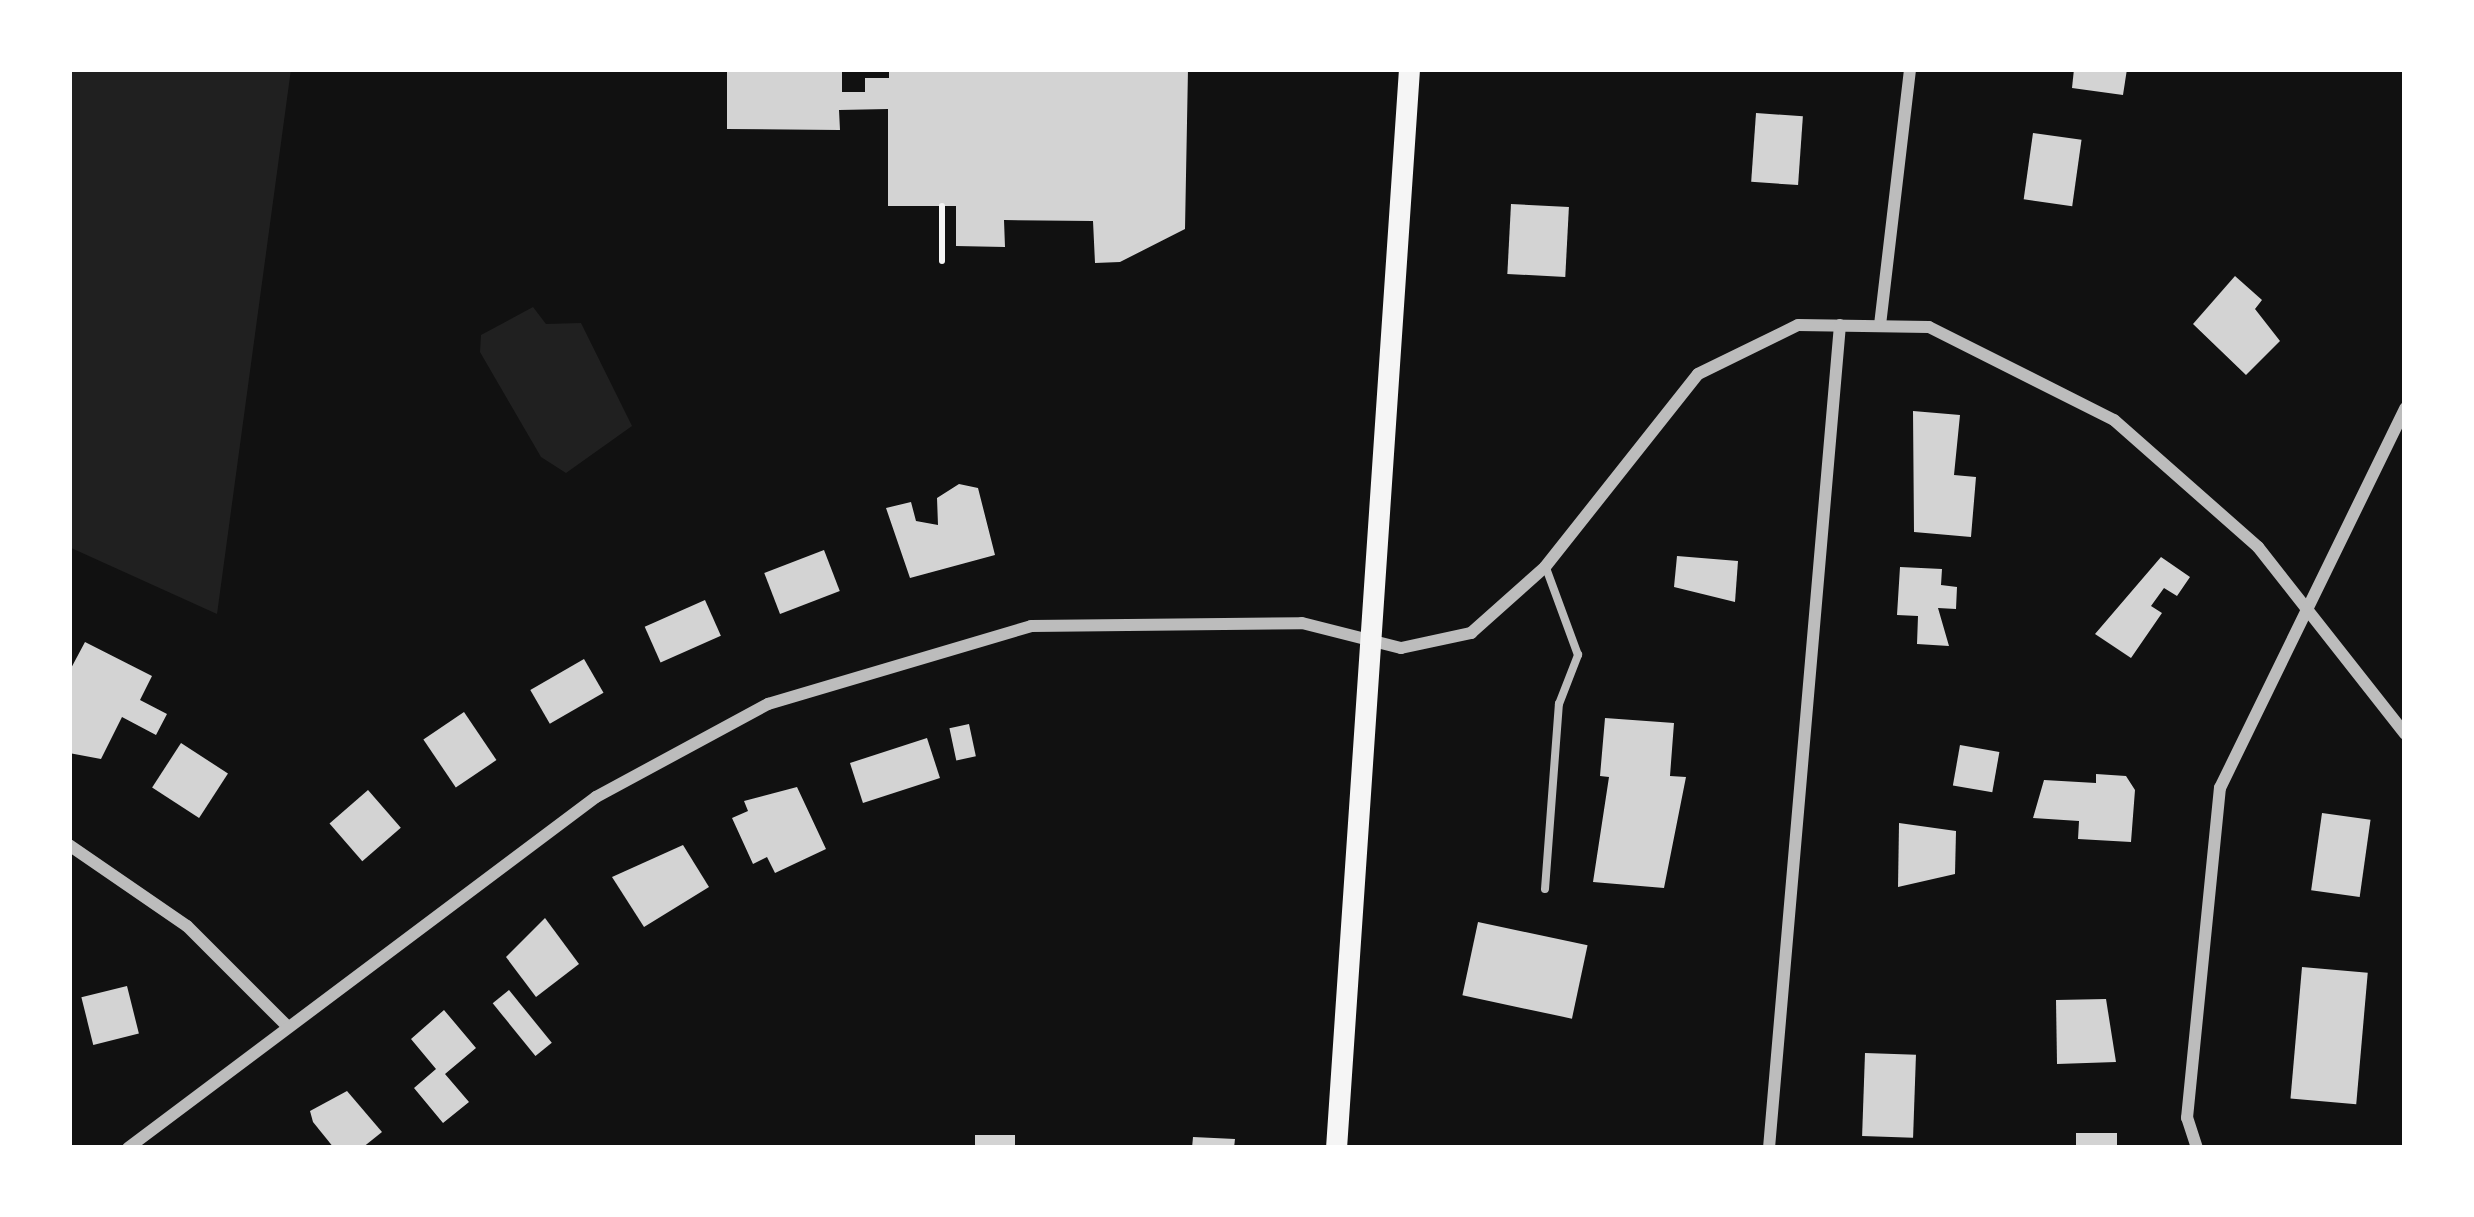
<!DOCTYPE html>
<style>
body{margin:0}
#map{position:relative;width:2474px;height:1217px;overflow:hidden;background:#111;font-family:Lato,sans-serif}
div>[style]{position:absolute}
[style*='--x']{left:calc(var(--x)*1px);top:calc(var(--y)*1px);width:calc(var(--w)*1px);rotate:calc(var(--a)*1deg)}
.green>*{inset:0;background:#202020}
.building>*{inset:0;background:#d3d3d3;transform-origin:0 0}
.path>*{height:6px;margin:-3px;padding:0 3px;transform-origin:3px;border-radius:3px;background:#f5f5f5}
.service>*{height:8px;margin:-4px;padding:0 4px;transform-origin:4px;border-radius:4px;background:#bcbcbc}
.minor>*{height:12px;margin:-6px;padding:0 6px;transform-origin:6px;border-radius:6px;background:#bcbcbc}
.secondary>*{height:21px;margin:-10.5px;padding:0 10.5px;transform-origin:10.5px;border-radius:10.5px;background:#f5f5f5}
span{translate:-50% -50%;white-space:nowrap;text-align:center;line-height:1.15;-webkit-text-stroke:9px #fff;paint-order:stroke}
.frame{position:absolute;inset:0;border:72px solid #fff;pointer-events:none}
</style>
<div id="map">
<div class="green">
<div style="clip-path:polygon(69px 69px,291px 69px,217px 614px,69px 547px)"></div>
<div style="clip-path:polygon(533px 307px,546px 324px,581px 323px,632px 426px,566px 473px,541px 457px,480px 352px,481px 335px)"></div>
</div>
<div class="building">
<div style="clip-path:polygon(727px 69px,842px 69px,842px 92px,865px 92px,865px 78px,889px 78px,889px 69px,1188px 69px,1185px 229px,1120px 262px,1095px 263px,1093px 221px,1004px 220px,1005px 247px,956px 246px,956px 206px,888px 206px,888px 109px,839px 110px,840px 130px,727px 129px)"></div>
<div style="clip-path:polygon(2074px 69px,2127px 69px,2123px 95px,2072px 88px)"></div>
<div style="left:1756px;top:113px;width:47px;height:69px;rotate:4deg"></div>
<div style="left:2033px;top:133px;width:49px;height:67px;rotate:8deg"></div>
<div style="left:1511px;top:204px;width:58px;height:70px;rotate:3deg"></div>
<div style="clip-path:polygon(2235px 276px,2262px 300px,2255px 309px,2280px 341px,2246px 375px,2193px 324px)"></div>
<div style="clip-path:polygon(1913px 411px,1960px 415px,1954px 475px,1976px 477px,1971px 537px,1914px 532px)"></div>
<div style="clip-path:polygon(959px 484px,978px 488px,995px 555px,910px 578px,886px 508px,911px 502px,916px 521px,938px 525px,937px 498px)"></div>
<div style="left:824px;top:550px;width:44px;height:64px;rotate:69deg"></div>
<div style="clip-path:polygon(1677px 556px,1738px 561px,1735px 602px,1674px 587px)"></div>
<div style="clip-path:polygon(2161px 557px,2190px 577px,2177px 596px,2164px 588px,2151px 606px,2162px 613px,2131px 658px,2095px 634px)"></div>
<div style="clip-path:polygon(1900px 567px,1942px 569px,1941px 585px,1957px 587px,1956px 609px,1938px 608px,1949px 646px,1917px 644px,1918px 616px,1897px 615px)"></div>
<div style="left:705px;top:600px;width:39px;height:66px;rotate:66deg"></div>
<div style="clip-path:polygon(85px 642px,152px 676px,140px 700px,167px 714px,156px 735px,122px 717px,101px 759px,69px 753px,69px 672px)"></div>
<div style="left:584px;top:659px;width:39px;height:62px;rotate:60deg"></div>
<div style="left:464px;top:712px;width:58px;height:49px;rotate:56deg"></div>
<div style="clip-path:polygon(1605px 718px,1674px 723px,1670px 776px,1686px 777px,1664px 888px,1593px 882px,1609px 777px,1600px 776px)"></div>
<div style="left:969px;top:724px;width:33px;height:20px;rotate:78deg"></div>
<div style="left:927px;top:738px;width:42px;height:81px;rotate:72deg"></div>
<div style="left:181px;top:743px;width:56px;height:53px;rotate:33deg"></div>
<div style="left:1960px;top:745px;width:40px;height:41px;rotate:10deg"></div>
<div style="clip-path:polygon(2096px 774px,2126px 776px,2135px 790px,2131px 842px,2078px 839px,2079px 821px,2033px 818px,2044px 780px,2096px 783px)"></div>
<div style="clip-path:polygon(797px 787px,826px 849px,775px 873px,767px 857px,753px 864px,732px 818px,748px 811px,744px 801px)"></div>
<div style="left:368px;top:790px;width:50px;height:51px;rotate:49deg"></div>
<div style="left:2322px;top:813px;width:49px;height:78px;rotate:8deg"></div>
<div style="clip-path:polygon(1899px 823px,1956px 831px,1955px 874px,1898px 887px)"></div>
<div style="clip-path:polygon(683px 845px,709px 887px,644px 927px,612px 877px)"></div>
<div style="clip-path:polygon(545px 918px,579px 964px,536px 997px,506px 957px)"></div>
<div style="left:1478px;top:922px;width:112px;height:75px;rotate:12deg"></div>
<div style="left:2302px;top:967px;width:66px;height:132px;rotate:5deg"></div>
<div style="left:127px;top:986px;width:49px;height:47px;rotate:76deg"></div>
<div style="left:509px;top:990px;width:68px;height:21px;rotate:51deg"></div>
<div style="clip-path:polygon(2106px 999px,2116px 1062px,2057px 1064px,2056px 1000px)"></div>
<div style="clip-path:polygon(444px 1010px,476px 1048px,445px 1074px,469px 1102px,443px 1123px,414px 1088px,436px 1069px,411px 1039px)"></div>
<div style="left:1865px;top:1053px;width:51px;height:83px;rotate:2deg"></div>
<div style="clip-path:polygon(347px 1091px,382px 1132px,362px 1148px,334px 1148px,313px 1122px,310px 1111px)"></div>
<div style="left:2117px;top:1133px;width:15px;height:41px;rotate:90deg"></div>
<div style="left:1015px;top:1135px;width:13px;height:40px;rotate:90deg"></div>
<div style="clip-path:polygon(1193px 1137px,1235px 1139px,1234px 1148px,1192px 1148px)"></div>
</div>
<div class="path">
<div style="--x:942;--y:261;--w:55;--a:-90"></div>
</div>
<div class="service">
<div style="--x:1545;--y:889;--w:186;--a:-85.7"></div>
<div style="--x:1559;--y:704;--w:53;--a:-68.8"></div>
<div style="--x:1578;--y:655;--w:93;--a:-110.2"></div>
</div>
<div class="minor">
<div style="--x:1880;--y:325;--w:258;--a:-83.3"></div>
<div style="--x:69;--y:845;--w:143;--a:34.5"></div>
<div style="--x:187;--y:926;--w:143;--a:45"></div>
<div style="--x:128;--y:1148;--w:585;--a:-36.87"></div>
<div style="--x:596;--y:797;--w:196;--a:-28.4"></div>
<div style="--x:768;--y:704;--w:274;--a:-16.5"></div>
<div style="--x:1031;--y:626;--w:271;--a:-0.6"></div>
<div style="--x:1302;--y:623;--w:102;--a:14.2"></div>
<div style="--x:1401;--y:648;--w:72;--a:-12.1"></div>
<div style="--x:1471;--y:633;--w:99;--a:-41.7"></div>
<div style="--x:1545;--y:567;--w:246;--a:-51.6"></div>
<div style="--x:1698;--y:374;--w:111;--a:-26.1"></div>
<div style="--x:1798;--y:325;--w:131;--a:0.9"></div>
<div style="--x:1929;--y:327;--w:207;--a:26.7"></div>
<div style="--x:2114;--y:420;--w:192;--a:41.4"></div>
<div style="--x:2258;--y:547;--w:238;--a:51.8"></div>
<div style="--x:1769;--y:1148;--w:826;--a:-85.07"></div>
<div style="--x:2197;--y:1148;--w:32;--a:-108"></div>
<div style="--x:2187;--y:1118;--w:332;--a:-84.3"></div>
<div style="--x:2220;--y:788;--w:423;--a:-64"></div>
</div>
<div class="secondary">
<div style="--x:1336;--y:1148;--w:1081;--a:-86.13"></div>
</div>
<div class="frame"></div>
</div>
